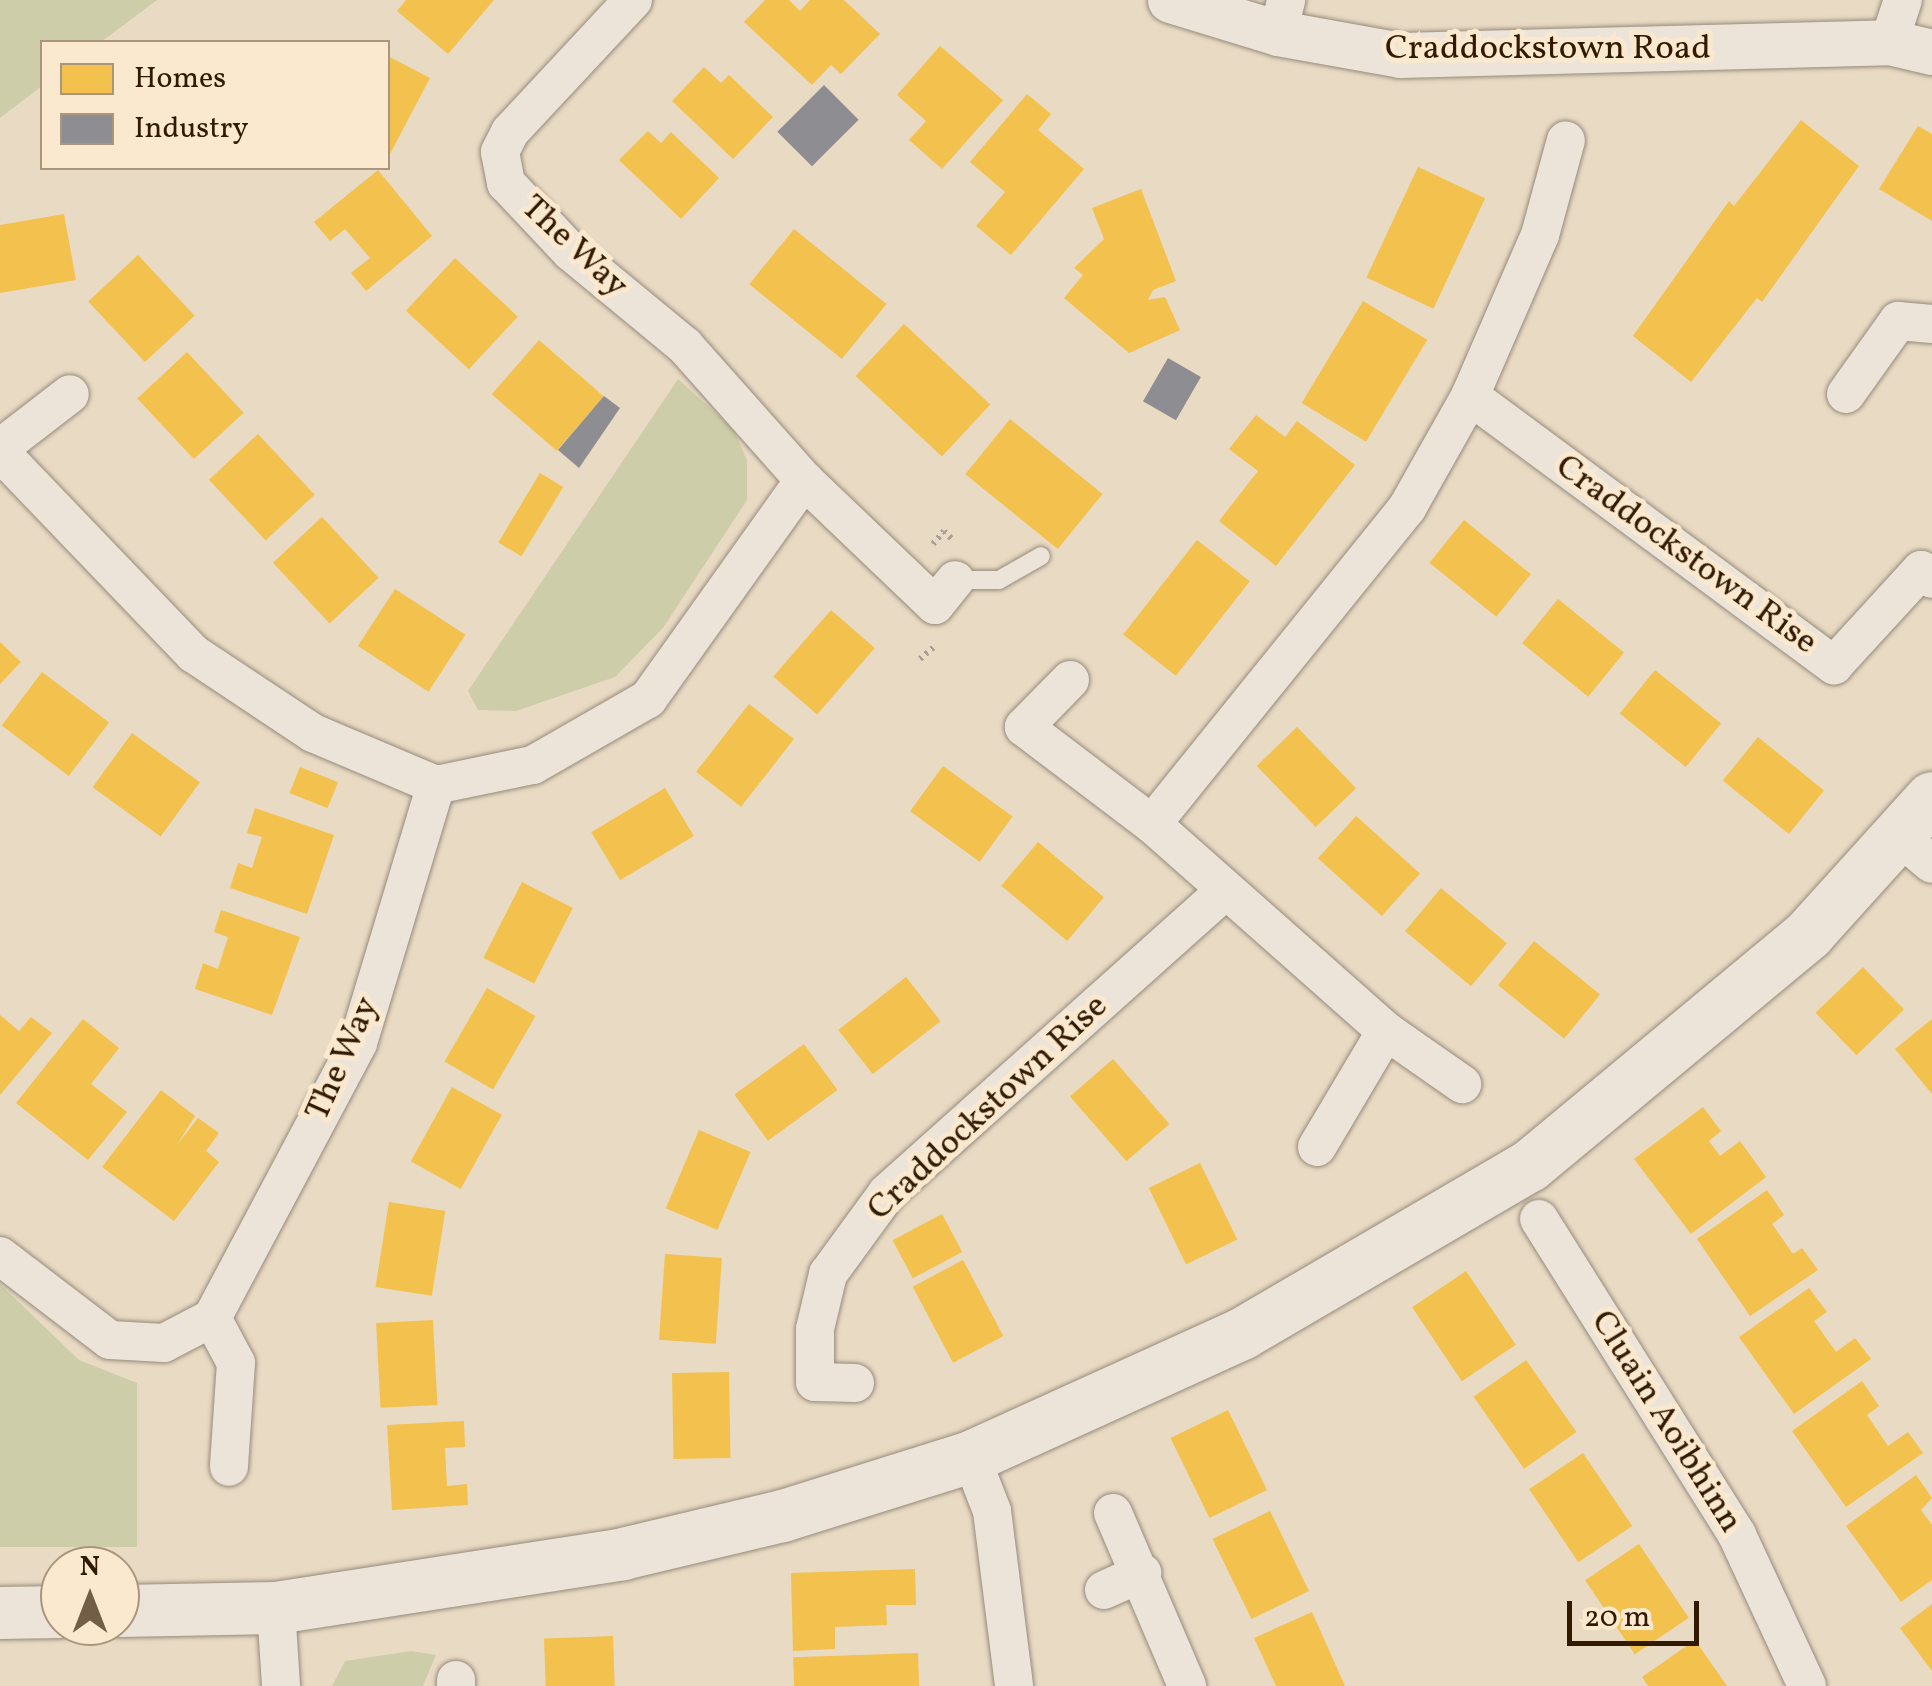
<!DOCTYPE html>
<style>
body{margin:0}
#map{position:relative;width:1932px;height:1686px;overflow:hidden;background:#e9dac4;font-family:Vollkorn,serif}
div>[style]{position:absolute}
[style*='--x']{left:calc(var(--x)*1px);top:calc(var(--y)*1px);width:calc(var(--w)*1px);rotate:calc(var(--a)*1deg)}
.green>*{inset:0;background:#cecda9}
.homes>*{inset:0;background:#f2c14e;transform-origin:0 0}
.industry>*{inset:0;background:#8d8d92;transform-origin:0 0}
.path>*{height:6px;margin-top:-3px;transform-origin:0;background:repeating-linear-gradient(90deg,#a79e94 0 2.5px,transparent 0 7.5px)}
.roads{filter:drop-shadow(0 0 2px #968b7b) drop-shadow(0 0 2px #968b7b)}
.service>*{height:18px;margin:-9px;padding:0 9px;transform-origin:9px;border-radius:9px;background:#ece4d9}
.minor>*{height:38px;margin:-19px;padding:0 19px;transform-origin:19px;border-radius:19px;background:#ece4d9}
.tertiary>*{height:45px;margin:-22.5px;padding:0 22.5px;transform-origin:22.5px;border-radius:22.5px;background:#ece4d9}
.secondary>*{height:52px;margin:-26px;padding:0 26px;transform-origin:26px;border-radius:26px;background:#ece4d9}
span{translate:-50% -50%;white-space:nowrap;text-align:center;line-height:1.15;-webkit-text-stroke:10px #fae9cf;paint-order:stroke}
.street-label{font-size:35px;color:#321902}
.legend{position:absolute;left:40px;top:40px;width:350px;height:130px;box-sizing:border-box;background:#fae9cf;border:2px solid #aa967d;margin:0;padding:12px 18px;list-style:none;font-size:30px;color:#321902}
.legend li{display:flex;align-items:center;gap:20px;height:50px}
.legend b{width:50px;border:2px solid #aa967d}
.north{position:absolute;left:40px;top:1546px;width:100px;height:100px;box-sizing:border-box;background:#fae9cf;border:2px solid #aa967d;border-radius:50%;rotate:0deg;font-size:28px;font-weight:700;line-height:40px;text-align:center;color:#321902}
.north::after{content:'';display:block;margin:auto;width:35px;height:45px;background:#725d46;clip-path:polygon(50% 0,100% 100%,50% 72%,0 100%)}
.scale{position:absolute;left:1567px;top:1601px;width:132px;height:45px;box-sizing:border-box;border:5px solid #321902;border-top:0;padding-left:12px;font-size:30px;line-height:35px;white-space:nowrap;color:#321902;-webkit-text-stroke:8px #fae9cf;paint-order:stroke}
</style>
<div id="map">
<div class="green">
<div style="clip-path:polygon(0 0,157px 0,101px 42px,42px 42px,42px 86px,0 118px)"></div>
<div style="clip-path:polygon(678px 379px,733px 429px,747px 460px,747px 500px,663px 628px,615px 677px,516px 711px,478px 710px,468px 691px)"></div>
<div style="clip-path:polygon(0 1284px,79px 1360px,137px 1383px,137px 1547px,0 1547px)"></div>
<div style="clip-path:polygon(411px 1651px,436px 1655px,423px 1686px,332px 1686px,345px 1661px)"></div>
</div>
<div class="homes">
<div style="clip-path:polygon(406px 0,494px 0,448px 54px,397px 11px)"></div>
<div style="clip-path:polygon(765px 0,789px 0,800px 11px,810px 0,844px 0,880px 34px,841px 74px,831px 65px,812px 85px,744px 22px)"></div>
<div style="clip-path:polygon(940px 46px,1003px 100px,942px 169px,909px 140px,926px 121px,897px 95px)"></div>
<div style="clip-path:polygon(388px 56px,430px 78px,390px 154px,388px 152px)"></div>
<div style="clip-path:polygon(704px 67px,721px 83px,729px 75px,773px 117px,733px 159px,672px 101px)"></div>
<div style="clip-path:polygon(1027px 94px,1051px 114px,1038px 130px,1084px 169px,1011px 255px,976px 226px,1005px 192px,970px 162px)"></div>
<div style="clip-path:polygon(1801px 120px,1859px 166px,1762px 302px,1757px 298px,1691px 382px,1633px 336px,1729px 201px,1734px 206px)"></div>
<div style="clip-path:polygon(1918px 126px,1932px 134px,1932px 221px,1879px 189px)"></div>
<div style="clip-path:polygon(648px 131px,661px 143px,671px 132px,719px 178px,681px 219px,619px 160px)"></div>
<div style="left:1418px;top:167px;width:74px;height:122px;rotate:25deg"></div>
<div style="clip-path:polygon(378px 170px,432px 236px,366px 291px,351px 273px,370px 258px,345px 229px,330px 241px,314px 222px)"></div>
<div style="clip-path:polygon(1141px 189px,1176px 281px,1153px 290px,1148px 300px,1165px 297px,1180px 330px,1129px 353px,1064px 298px,1083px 275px,1074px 268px,1104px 239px,1092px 208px)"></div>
<div style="clip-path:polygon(64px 214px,76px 280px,0 293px,0 225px)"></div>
<div style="left:794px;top:229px;width:119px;height:71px;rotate:39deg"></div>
<div style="left:138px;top:255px;width:83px;height:68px;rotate:47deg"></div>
<div style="left:455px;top:258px;width:86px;height:72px;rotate:43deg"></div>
<div style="left:1363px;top:301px;width:75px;height:119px;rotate:31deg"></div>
<div style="left:904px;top:324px;width:118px;height:71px;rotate:43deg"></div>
<div style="left:539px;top:340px;width:86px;height:72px;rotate:41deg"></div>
<div style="left:187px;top:352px;width:83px;height:68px;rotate:47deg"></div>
<div style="clip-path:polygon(1256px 415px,1285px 437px,1297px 421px,1355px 465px,1276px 566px,1219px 521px,1258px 471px,1229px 449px)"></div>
<div style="left:1010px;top:419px;width:119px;height:71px;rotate:39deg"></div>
<div style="left:258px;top:434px;width:83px;height:67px;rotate:47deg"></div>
<div style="left:540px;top:473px;width:27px;height:81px;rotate:31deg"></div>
<div style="left:322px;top:517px;width:83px;height:67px;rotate:47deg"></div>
<div style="left:1464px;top:520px;width:86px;height:55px;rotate:39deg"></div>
<div style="left:1197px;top:540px;width:67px;height:120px;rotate:38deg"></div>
<div style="left:395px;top:589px;width:84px;height:68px;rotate:33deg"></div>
<div style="left:1558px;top:599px;width:85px;height:57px;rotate:39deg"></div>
<div style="left:831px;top:610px;width:58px;height:88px;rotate:41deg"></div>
<div style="clip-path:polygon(0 642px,21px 662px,0 684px)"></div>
<div style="left:1655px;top:670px;width:85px;height:56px;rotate:39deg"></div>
<div style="left:42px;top:672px;width:84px;height:67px;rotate:37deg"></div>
<div style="left:749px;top:704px;width:57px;height:86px;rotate:38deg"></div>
<div style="left:1297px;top:727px;width:85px;height:56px;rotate:46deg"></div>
<div style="left:132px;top:733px;width:84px;height:67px;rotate:36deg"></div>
<div style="left:1758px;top:737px;width:85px;height:56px;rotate:39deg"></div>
<div style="left:943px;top:766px;width:86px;height:56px;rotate:36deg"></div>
<div style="left:300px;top:767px;width:41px;height:28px;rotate:22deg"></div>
<div style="left:665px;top:788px;width:56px;height:86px;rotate:59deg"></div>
<div style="clip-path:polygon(255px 808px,334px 835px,307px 914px,230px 888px,238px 863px,252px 868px,262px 837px,247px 833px)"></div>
<div style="left:1356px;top:816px;width:86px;height:57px;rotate:42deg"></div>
<div style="left:1038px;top:842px;width:86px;height:57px;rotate:40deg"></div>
<div style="left:522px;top:882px;width:57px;height:85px;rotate:27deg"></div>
<div style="left:1441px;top:888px;width:86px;height:56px;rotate:40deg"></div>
<div style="clip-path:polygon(221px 910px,300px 937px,272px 1015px,195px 989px,203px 963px,218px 969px,228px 937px,214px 932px)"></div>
<div style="left:1534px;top:941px;width:85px;height:57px;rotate:39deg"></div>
<div style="left:1863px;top:967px;width:59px;height:66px;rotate:46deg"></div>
<div style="left:906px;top:977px;width:56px;height:86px;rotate:52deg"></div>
<div style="left:487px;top:988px;width:56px;height:85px;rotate:30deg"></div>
<div style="clip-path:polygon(0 1015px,19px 1031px,31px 1017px,52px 1033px,0 1095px)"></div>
<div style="clip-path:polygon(83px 1019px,119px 1048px,91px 1084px,127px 1112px,88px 1160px,16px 1103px)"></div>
<div style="clip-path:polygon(1932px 1019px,1932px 1094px,1895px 1049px)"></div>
<div style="left:804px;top:1044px;width:57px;height:86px;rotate:54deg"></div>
<div style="left:1113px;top:1059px;width:86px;height:57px;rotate:49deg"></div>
<div style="left:452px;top:1087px;width:57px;height:85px;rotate:29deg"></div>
<div style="clip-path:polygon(161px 1090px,195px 1116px,177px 1145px,198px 1118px,219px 1133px,206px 1151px,219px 1162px,174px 1221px,102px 1167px)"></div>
<div style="clip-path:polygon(1703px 1107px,1721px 1131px,1709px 1141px,1720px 1156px,1740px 1141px,1766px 1177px,1691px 1234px,1634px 1159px)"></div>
<div style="left:699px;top:1130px;width:56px;height:85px;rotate:23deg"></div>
<div style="left:1200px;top:1163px;width:85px;height:57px;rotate:64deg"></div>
<div style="clip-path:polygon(1767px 1190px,1784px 1215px,1772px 1224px,1793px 1254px,1802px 1248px,1818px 1270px,1750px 1316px,1697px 1239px)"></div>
<div style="left:389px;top:1202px;width:57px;height:86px;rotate:9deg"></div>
<div style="left:942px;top:1214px;width:43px;height:56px;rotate:62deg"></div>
<div style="left:665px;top:1254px;width:57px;height:86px;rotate:4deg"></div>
<div style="left:963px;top:1260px;width:86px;height:57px;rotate:62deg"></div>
<div style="left:1466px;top:1271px;width:89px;height:65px;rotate:56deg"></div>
<div style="clip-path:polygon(1809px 1288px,1827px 1312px,1814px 1321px,1836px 1352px,1855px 1338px,1871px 1359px,1794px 1414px,1739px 1337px)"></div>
<div style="left:433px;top:1320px;width:85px;height:57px;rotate:87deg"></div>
<div style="left:1526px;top:1360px;width:88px;height:64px;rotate:55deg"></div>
<div style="left:729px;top:1372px;width:86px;height:57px;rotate:89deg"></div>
<div style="clip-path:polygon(1862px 1381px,1879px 1406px,1867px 1415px,1888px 1446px,1908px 1432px,1923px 1453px,1846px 1507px,1792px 1431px)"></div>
<div style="left:1228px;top:1410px;width:89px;height:64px;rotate:64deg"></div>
<div style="clip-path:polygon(464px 1421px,465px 1447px,445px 1448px,447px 1486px,467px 1484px,468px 1505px,392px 1510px,387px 1425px)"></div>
<div style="left:1583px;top:1453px;width:88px;height:65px;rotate:56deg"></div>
<div style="clip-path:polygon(1916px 1475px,1932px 1498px,1921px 1510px,1932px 1525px,1932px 1580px,1901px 1602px,1846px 1526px)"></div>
<div style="left:1270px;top:1511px;width:89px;height:64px;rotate:64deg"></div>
<div style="left:1639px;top:1544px;width:89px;height:65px;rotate:56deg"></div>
<div style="clip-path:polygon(915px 1569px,916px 1605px,886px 1605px,887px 1625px,835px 1627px,835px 1649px,793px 1651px,791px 1573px)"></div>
<div style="clip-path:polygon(1932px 1604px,1932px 1671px,1900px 1628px)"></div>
<div style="clip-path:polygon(1312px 1612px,1345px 1686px,1276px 1686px,1254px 1638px)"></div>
<div style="left:613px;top:1636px;width:50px;height:69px;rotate:88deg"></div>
<div style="clip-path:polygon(1695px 1640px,1727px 1686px,1648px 1686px,1642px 1677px)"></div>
<div style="left:918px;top:1653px;width:33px;height:125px;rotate:88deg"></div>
</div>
<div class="industry">
<div style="left:824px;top:85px;width:49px;height:66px;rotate:45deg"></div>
<div style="left:1168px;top:358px;width:38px;height:50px;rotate:30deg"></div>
<div style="clip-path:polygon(604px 396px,620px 408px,579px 468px,558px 450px)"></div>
</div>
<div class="path">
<div style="--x:933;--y:544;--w:17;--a:-50"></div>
<div style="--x:944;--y:531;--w:11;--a:45"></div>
<div style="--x:920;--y:659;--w:18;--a:-41"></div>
</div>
<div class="roads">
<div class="service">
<div style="--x:955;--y:580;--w:44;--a:0"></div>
<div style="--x:999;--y:580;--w:48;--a:-29.7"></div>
</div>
<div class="minor">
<div style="--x:633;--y:0;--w:180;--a:133"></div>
<div style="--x:510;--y:132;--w:22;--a:117"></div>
<div style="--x:500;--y:152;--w:32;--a:79"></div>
<div style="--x:506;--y:183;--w:95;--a:46.7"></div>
<div style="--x:571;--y:252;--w:148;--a:39.5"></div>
<div style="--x:685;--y:346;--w:179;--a:48.4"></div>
<div style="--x:804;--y:480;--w:181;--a:43.7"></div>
<div style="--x:935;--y:605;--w:32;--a:-51"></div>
<div style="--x:1278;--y:33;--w:34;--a:-76"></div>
<div style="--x:1889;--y:42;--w:44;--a:-71.6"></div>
<div style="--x:1846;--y:394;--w:90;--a:-54.5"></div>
<div style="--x:1898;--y:321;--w:34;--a:5"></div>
<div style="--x:1470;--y:396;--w:453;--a:36.5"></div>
<div style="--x:1834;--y:665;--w:129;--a:-47.5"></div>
<div style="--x:1921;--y:570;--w:14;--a:39"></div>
<div style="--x:0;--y:448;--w:88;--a:-37.6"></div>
<div style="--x:0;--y:452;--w:280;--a:46.2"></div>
<div style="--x:194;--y:654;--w:143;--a:33.6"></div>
<div style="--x:313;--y:733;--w:134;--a:22.9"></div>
<div style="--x:436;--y:785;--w:99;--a:-11.7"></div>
<div style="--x:533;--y:765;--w:133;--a:-29.9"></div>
<div style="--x:648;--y:699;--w:269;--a:-54.5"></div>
<div style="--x:1070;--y:680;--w:66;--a:134.4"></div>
<div style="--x:1024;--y:727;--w:161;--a:37.2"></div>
<div style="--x:1152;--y:824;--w:406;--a:-51.1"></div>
<div style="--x:1407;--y:508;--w:129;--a:-60.6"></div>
<div style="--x:1470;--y:396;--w:176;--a:-66.5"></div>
<div style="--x:1540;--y:235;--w:98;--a:-74.7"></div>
<div style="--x:1152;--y:824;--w:312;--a:41.5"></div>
<div style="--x:1386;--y:1031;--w:93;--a:34.9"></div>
<div style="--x:1901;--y:838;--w:40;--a:40"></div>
<div style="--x:1317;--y:1147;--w:135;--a:-59.3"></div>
<div style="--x:1539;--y:1219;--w:373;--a:57.9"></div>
<div style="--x:1737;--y:1535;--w:166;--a:65.1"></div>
<div style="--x:0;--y:1256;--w:138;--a:37.4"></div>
<div style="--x:110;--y:1340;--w:54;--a:3.2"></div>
<div style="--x:164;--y:1343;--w:54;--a:-27.5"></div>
<div style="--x:212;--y:1318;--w:311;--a:-62"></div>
<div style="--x:358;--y:1043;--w:270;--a:-73.2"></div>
<div style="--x:212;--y:1318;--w:51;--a:61.9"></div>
<div style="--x:236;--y:1363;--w:104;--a:93.9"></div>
<div style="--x:855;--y:1383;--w:40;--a:-178.6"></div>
<div style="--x:815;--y:1382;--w:53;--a:-90"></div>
<div style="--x:815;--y:1329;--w:57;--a:-76.7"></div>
<div style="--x:828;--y:1274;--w:100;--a:-53.9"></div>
<div style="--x:887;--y:1193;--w:453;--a:-41.8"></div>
<div style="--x:971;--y:1457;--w:58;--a:68.7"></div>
<div style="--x:992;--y:1511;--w:176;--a:82.8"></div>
<div style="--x:1113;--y:1513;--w:188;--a:66.8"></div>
<div style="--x:1104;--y:1590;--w:42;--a:-24.1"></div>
<div style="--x:276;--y:1608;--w:78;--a:86.3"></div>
<div style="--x:456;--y:1680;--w:6;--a:90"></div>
</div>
<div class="tertiary">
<div style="--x:1170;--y:0;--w:113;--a:17"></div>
<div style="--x:1278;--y:33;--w:124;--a:10.2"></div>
<div style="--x:1400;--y:55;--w:489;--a:-1.5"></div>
<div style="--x:1889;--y:42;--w:44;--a:13.1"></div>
</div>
<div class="secondary">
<div style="--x:120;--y:1611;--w:156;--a:-1.1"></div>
<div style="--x:276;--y:1608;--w:351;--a:-8.8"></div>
<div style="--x:623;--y:1554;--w:164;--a:-13.4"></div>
<div style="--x:783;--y:1516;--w:197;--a:-17.4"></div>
<div style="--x:971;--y:1457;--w:298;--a:-24.4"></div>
<div style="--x:1242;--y:1334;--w:333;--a:-30.3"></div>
<div style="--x:1530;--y:1166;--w:363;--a:-39.7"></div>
<div style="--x:1809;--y:934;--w:183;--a:-47.9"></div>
<div style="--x:0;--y:1613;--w:60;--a:-1"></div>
</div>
</div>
<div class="street-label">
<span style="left:1548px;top:49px">Craddockstown Road</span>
<span style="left:574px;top:247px;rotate:43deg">The Way</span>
<span style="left:1686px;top:555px;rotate:36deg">Craddockstown Rise</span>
<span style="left:343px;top:1059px;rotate:-66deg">The Way</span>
<span style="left:988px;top:1108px;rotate:-43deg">Craddockstown Rise</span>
<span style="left:1666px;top:1422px;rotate:58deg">Cluain Aoibhinn</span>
</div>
<ul class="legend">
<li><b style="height:28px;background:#f2c14e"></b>Homes</li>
<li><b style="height:28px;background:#8d8d92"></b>Industry</li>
</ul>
<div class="north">N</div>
<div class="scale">20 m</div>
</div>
